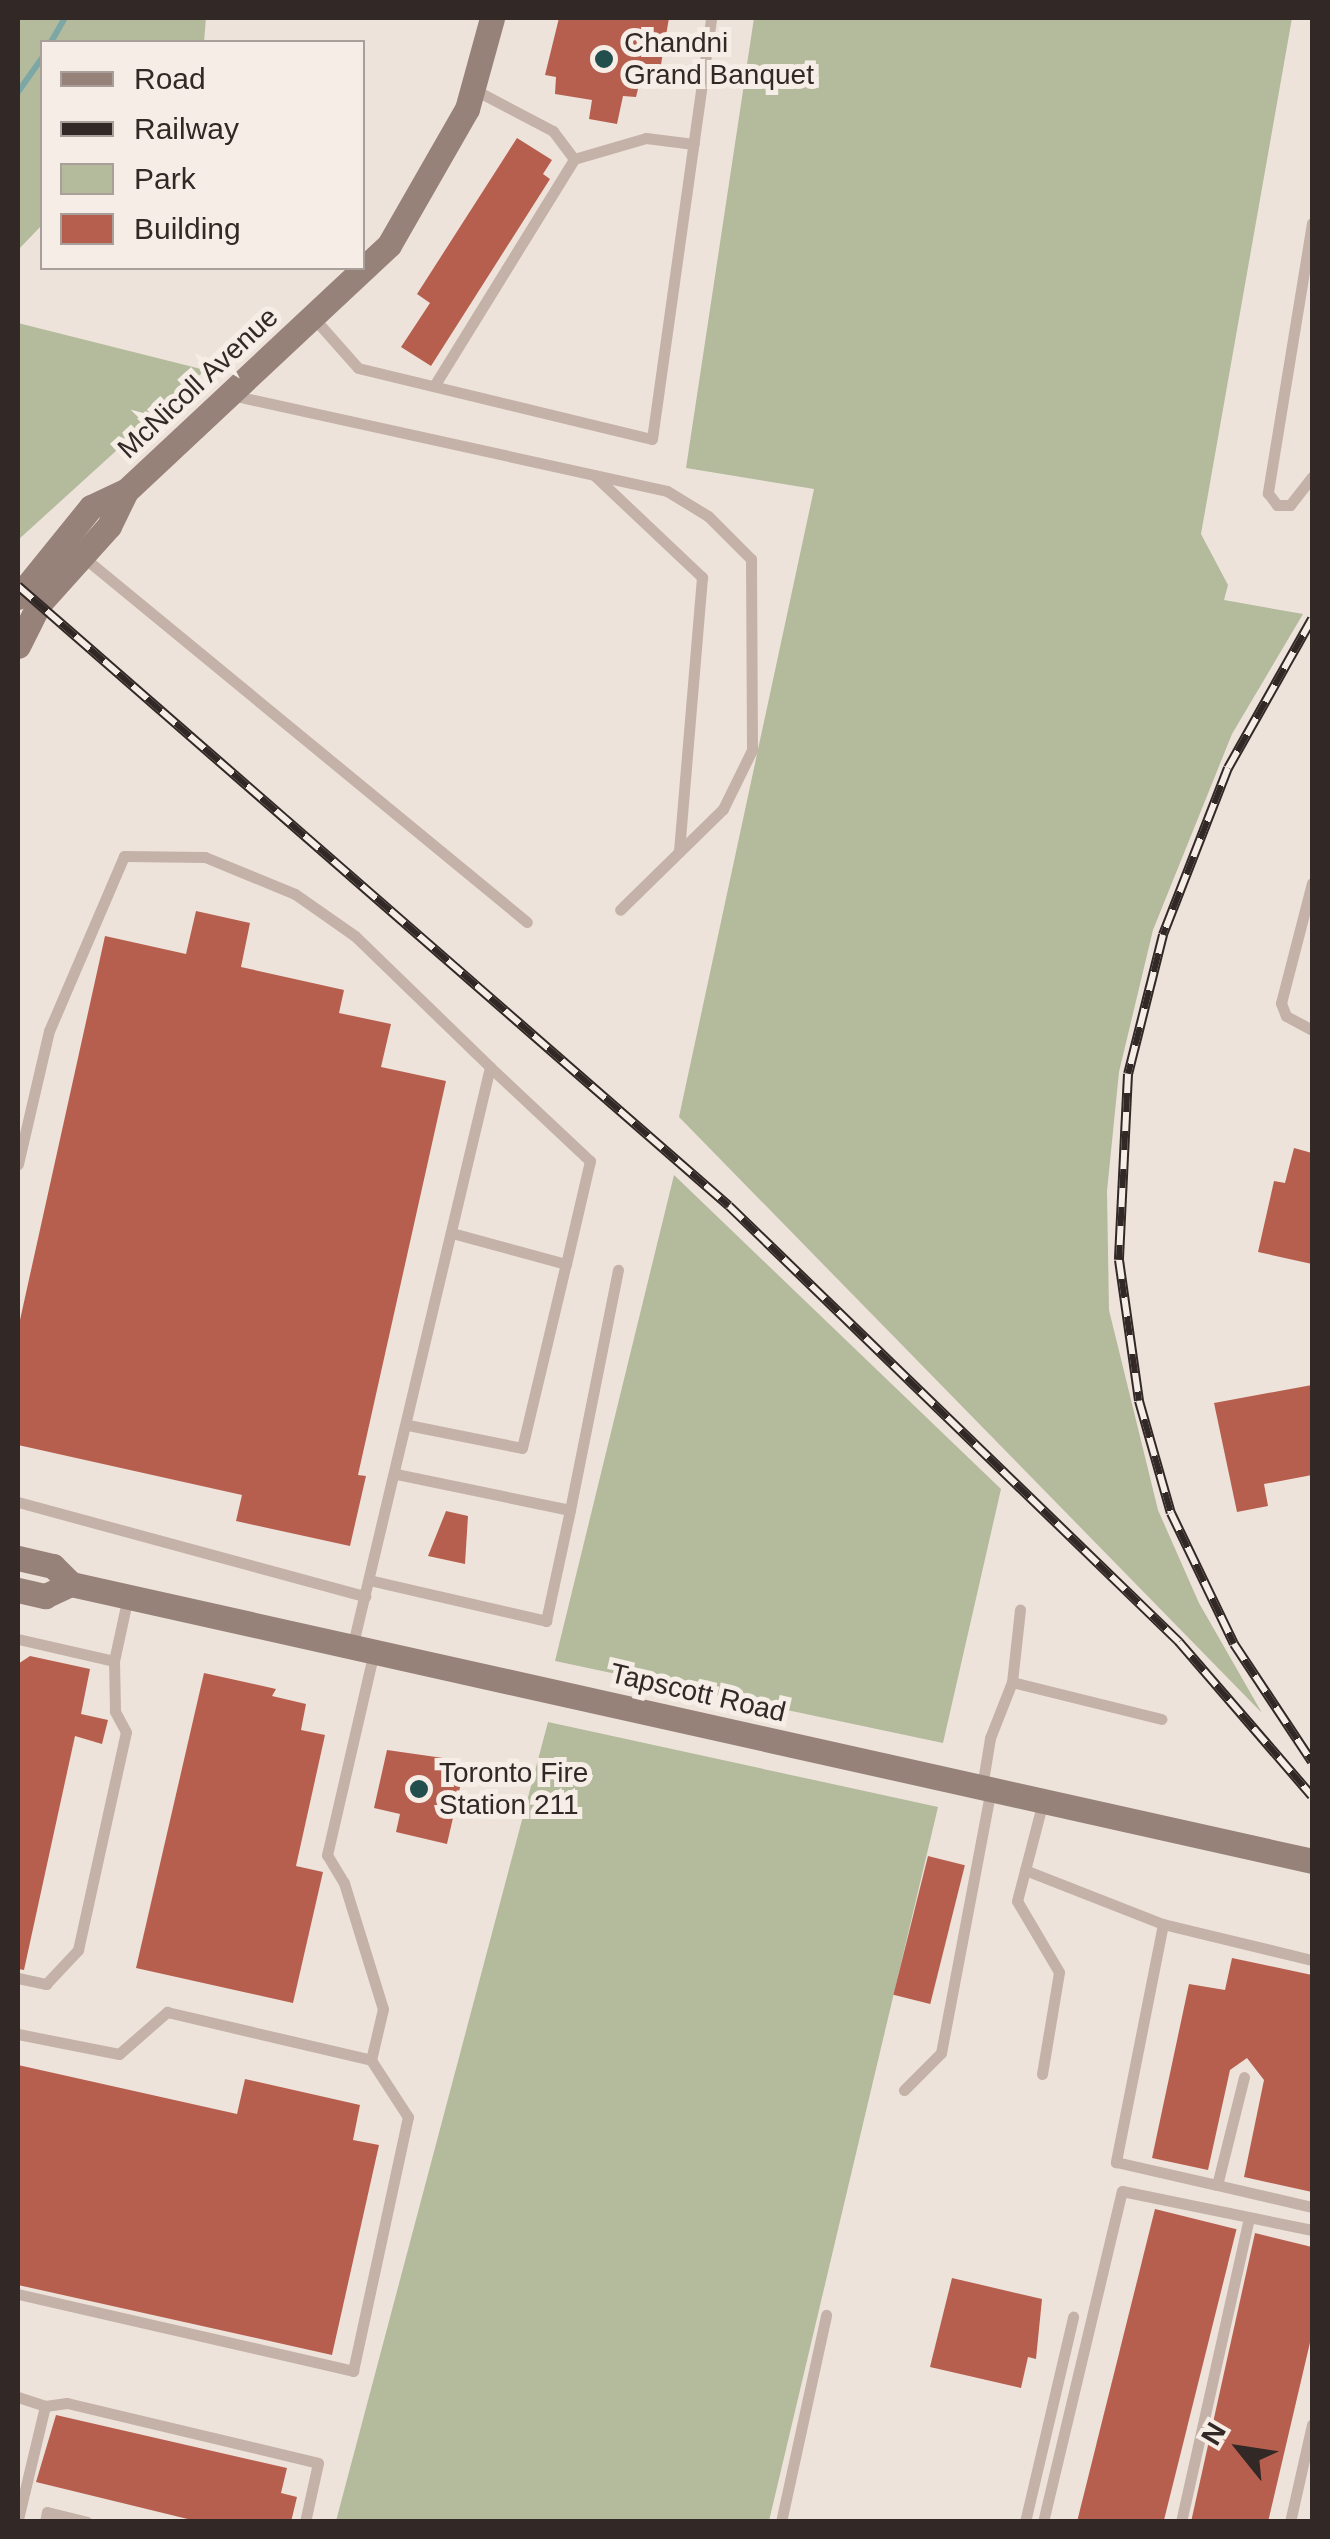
<!DOCTYPE html>
<style>
body{margin:0}
#map{position:relative;width:1330px;height:2539px;overflow:hidden;background:#eee3da;font-family:Arial,sans-serif}
div>[style]{position:absolute}
[style*='--x']{left:calc(var(--x)*1px);top:calc(var(--y)*1px);width:calc(var(--w)*1px);rotate:calc(var(--a)*1deg)}
.green>*{inset:0;background:#b3bb9c}
.stream>*{height:6px;margin:-3px;padding:0 3px;transform-origin:3px;border-radius:3px;background:#7da7a5}
.building>*{inset:0;background:#b75f4f;transform-origin:0 0}
.lane>*{height:11px;margin:-5.5px;padding:0 5.5px;transform-origin:5.5px;border-radius:5.5px;background:#c4b2a8}
.secondary>*{height:25px;margin:-12.5px;padding:0 12.5px;transform-origin:12.5px;border-radius:12.5px;background:#978279}
.rail>*{height:10px;margin-top:-5px;transform-origin:0;background:repeating-linear-gradient(90deg,#f6ede6 0 19px,#322927 0 38px);box-sizing:border-box;border-block:2px solid #322927}
.dots>*{width:28px;height:28px;translate:-50% -50%;box-sizing:border-box;border:5px solid #f6ede6;border-radius:50%}
span{translate:-50% -50%;white-space:nowrap;text-align:center;line-height:1.15;-webkit-text-stroke:10px #f6ede6;paint-order:stroke}
.poi-label{font-size:28px;color:#322927}
.left{translate:0 -50%;text-align:left}
.street-label{font-size:28px;color:#322927}
.frame{position:absolute;inset:0;border:20px solid #322927;pointer-events:none}
.legend{position:absolute;left:40px;top:40px;width:325px;height:230px;box-sizing:border-box;background:#f6ede6;border:2px solid #a89f9a;margin:0;padding:12px 18px;list-style:none;font-size:30px;color:#322927}
.legend li{display:flex;align-items:center;gap:20px;height:50px}
.legend b{width:50px;border:2px solid #a89f9a}
.north{position:absolute;left:1190px;top:2399px;width:100px;height:100px;-webkit-text-stroke:8px #f6ede6;paint-order:stroke;rotate:300deg;font-size:28px;font-weight:700;line-height:40px;text-align:center;color:#322927}
.north::after{content:'';display:block;margin:auto;width:35px;height:45px;background:#322927;clip-path:polygon(50% 0,100% 100%,50% 72%,0 100%)}
</style>
<div id="map">
<div class="green">
<div style="clip-path:polygon(18px 18px,206px 18px,204px 42px,42px 42px,42px 225px,18px 250px)"></div>
<div style="clip-path:polygon(754px 18px,1292px 18px,1201px 534px,1228px 585px,1224px 600px,1303px 614px,1232px 734px,1153px 930px,1119px 1072px,1107px 1191px,1109px 1310px,1158px 1510px,1199px 1603px,1262px 1713px,679px 1117px,814px 489px,686px 468px)"></div>
<div style="clip-path:polygon(18px 323px,205px 370px,18px 540px)"></div>
<div style="clip-path:polygon(674px 1175px,1001px 1489px,943px 1743px,555px 1661px)"></div>
<div style="clip-path:polygon(548px 1722px,938px 1807px,769px 2521px,336px 2521px)"></div>
</div>
<div class="stream">
<div style="--x:51;--y:42;--w:28;--a:-60"></div>
<div style="--x:18;--y:92;--w:42;--a:-54.8"></div>
</div>
<div class="building">
<div style="clip-path:polygon(559px 18px,669px 18px,658px 82px,640px 81px,636px 97px,623px 96px,617px 124px,589px 119px,592px 100px,555px 94px,556px 77px,545px 75px)"></div>
<div style="clip-path:polygon(517px 138px,552px 160px,543px 174px,550px 179px,431px 366px,401px 347px,430px 303px,417px 294px)"></div>
<div style="clip-path:polygon(196px 911px,250px 923px,241px 967px,344px 990px,339px 1013px,391px 1024px,381px 1067px,446px 1081px,358px 1475px,366px 1476px,350px 1546px,236px 1521px,242px 1495px,18px 1445px,18px 1329px,105px 936px,186px 954px)"></div>
<div style="clip-path:polygon(1294px 1148px,1312px 1153px,1312px 1264px,1258px 1252px,1274px 1181px,1285px 1183px)"></div>
<div style="clip-path:polygon(1312px 1385px,1312px 1475px,1264px 1484px,1268px 1506px,1237px 1512px,1214px 1403px)"></div>
<div style="clip-path:polygon(446px 1511px,468px 1516px,465px 1564px,428px 1556px)"></div>
<div style="clip-path:polygon(30px 1656px,90px 1669px,81px 1714px,108px 1720px,102px 1744px,75px 1736px,24px 1970px,18px 1969px,18px 1664px)"></div>
<div style="clip-path:polygon(204px 1673px,276px 1689px,272px 1696px,306px 1704px,301px 1730px,325px 1735px,296px 1866px,323px 1872px,293px 2003px,136px 1968px)"></div>
<div style="clip-path:polygon(387px 1750px,443px 1758px,441px 1765px,464px 1770px,447px 1844px,396px 1832px,400px 1814px,374px 1808px)"></div>
<div style="left:928px;top:1856px;width:38px;height:143px;rotate:14deg"></div>
<div style="clip-path:polygon(1232px 1958px,1312px 1975px,1312px 2192px,1244px 2177px,1264px 2080px,1247px 2058px,1230px 2070px,1208px 2170px,1152px 2158px,1189px 1984px,1225px 1990px)"></div>
<div style="clip-path:polygon(18px 2065px,237px 2114px,245px 2079px,360px 2105px,353px 2140px,379px 2145px,332px 2355px,18px 2285px)"></div>
<div style="left:1155px;top:2209px;width:84px;height:321px;rotate:14deg"></div>
<div style="clip-path:polygon(1255px 2233px,1312px 2247px,1312px 2334px,1268px 2522px,1191px 2522px)"></div>
<div style="clip-path:polygon(952px 2278px,1042px 2299px,1036px 2359px,1028px 2357px,1021px 2388px,930px 2367px)"></div>
<div style="clip-path:polygon(56px 2415px,287px 2468px,281px 2493px,297px 2497px,291px 2522px,200px 2522px,36px 2482px)"></div>
</div>
<div class="lane">
<div style="--x:574;--y:159;--w:75;--a:-16.3"></div>
<div style="--x:646;--y:138;--w:48;--a:7.1"></div>
<div style="--x:1312;--y:223;--w:274;--a:99.3"></div>
<div style="--x:1268;--y:493;--w:15;--a:53"></div>
<div style="--x:1277;--y:505;--w:13;--a:0"></div>
<div style="--x:1290;--y:505;--w:36;--a:-52"></div>
<div style="--x:312;--y:316;--w:69;--a:48.5"></div>
<div style="--x:358;--y:368;--w:302;--a:13.6"></div>
<div style="--x:652;--y:439;--w:425;--a:-82"></div>
<div style="--x:434;--y:386;--w:267;--a:-58.3"></div>
<div style="--x:574;--y:159;--w:35;--a:-127"></div>
<div style="--x:553;--y:131;--w:90;--a:-152.3"></div>
<div style="--x:231;--y:395;--w:446;--a:12.4"></div>
<div style="--x:667;--y:491;--w:48;--a:31.4"></div>
<div style="--x:708;--y:516;--w:61;--a:45"></div>
<div style="--x:751;--y:559;--w:191;--a:89.7"></div>
<div style="--x:752;--y:750;--w:66;--a:116.2"></div>
<div style="--x:723;--y:809;--w:144;--a:135.6"></div>
<div style="--x:594;--y:475;--w:149;--a:43.4"></div>
<div style="--x:702;--y:577;--w:276;--a:94.8"></div>
<div style="--x:82;--y:556;--w:576;--a:39.44"></div>
<div style="--x:1312;--y:883;--w:124;--a:104.5"></div>
<div style="--x:1281;--y:1003;--w:14;--a:69"></div>
<div style="--x:1286;--y:1016;--w:30;--a:28"></div>
<div style="--x:18;--y:1164;--w:137;--a:-76.9"></div>
<div style="--x:49;--y:1031;--w:190;--a:-66.8"></div>
<div style="--x:124;--y:856;--w:81;--a:0.7"></div>
<div style="--x:205;--y:857;--w:97;--a:22.3"></div>
<div style="--x:295;--y:894;--w:73;--a:35"></div>
<div style="--x:355;--y:936;--w:188;--a:44.1"></div>
<div style="--x:490;--y:1067;--w:597;--a:103.36"></div>
<div style="--x:452;--y:1233;--w:118;--a:15.2"></div>
<div style="--x:566;--y:1264;--w:106;--a:-76.9"></div>
<div style="--x:590;--y:1161;--w:137;--a:-136.8"></div>
<div style="--x:408;--y:1425;--w:116;--a:11.4"></div>
<div style="--x:522;--y:1448;--w:189;--a:-76.6"></div>
<div style="--x:18;--y:1502;--w:360;--a:15.2"></div>
<div style="--x:570;--y:1510;--w:245;--a:-78.7"></div>
<div style="--x:369;--y:1580;--w:182;--a:13"></div>
<div style="--x:546;--y:1621;--w:114;--a:-77.8"></div>
<div style="--x:570;--y:1510;--w:178;--a:-168.3"></div>
<div style="--x:18;--y:1639;--w:98;--a:12.9"></div>
<div style="--x:114;--y:1661;--w:66;--a:-77.8"></div>
<div style="--x:1012;--y:1682;--w:154;--a:13.9"></div>
<div style="--x:982;--y:1787;--w:50;--a:-80.7"></div>
<div style="--x:990;--y:1738;--w:60;--a:-68.6"></div>
<div style="--x:1012;--y:1682;--w:73;--a:-83.7"></div>
<div style="--x:1025;--y:1870;--w:148;--a:21.4"></div>
<div style="--x:1163;--y:1924;--w:153;--a:13.6"></div>
<div style="--x:1163;--y:1924;--w:243;--a:101.2"></div>
<div style="--x:1116;--y:2162;--w:104;--a:12.8"></div>
<div style="--x:18;--y:1978;--w:29;--a:12"></div>
<div style="--x:46;--y:1984;--w:47;--a:-46.7"></div>
<div style="--x:78;--y:1950;--w:223;--a:-77.6"></div>
<div style="--x:126;--y:1732;--w:24;--a:-118"></div>
<div style="--x:115;--y:1711;--w:50;--a:-91.1"></div>
<div style="--x:18;--y:2034;--w:103;--a:11.2"></div>
<div style="--x:119;--y:2054;--w:64;--a:-41.2"></div>
<div style="--x:167;--y:2012;--w:210;--a:13.2"></div>
<div style="--x:1042;--y:2074;--w:103;--a:-80.5"></div>
<div style="--x:1059;--y:1972;--w:82;--a:-120.6"></div>
<div style="--x:1017;--y:1901;--w:103;--a:-75.4"></div>
<div style="--x:1244;--y:2077;--w:111;--a:104"></div>
<div style="--x:1217;--y:2185;--w:98;--a:13"></div>
<div style="--x:904;--y:2090;--w:52;--a:-45"></div>
<div style="--x:941;--y:2053;--w:269;--a:-79.3"></div>
<div style="--x:18;--y:2294;--w:344;--a:12.9"></div>
<div style="--x:353;--y:2371;--w:260;--a:-77.8"></div>
<div style="--x:408;--y:2117;--w:68;--a:-123"></div>
<div style="--x:371;--y:2060;--w:52;--a:-76.8"></div>
<div style="--x:383;--y:2009;--w:132;--a:-107.2"></div>
<div style="--x:344;--y:1883;--w:33;--a:-121"></div>
<div style="--x:327;--y:1855;--w:209;--a:-77"></div>
<div style="--x:18;--y:2397;--w:28;--a:18"></div>
<div style="--x:45;--y:2406;--w:116;--a:103.4"></div>
<div style="--x:45;--y:2406;--w:22;--a:-8"></div>
<div style="--x:67;--y:2403;--w:258;--a:13.4"></div>
<div style="--x:318;--y:2463;--w:60;--a:102.4"></div>
<div style="--x:45;--y:2522;--w:10;--a:-79"></div>
<div style="--x:47;--y:2512;--w:41;--a:14"></div>
<div style="--x:781;--y:2522;--w:212;--a:-77.7"></div>
<div style="--x:1025;--y:2522;--w:211;--a:-76.8"></div>
<div style="--x:1043;--y:2522;--w:340;--a:-76.6"></div>
<div style="--x:1122;--y:2191;--w:194;--a:11.6"></div>
<div style="--x:1181;--y:2522;--w:312;--a:-77.4"></div>
<div style="--x:1290;--y:2522;--w:100;--a:-77.3"></div>
</div>
<div class="secondary">
<div style="--x:18;--y:597;--w:116;--a:-51"></div>
<div style="--x:91;--y:507;--w:38;--a:-25"></div>
<div style="--x:126;--y:491;--w:360;--a:-43.1"></div>
<div style="--x:389;--y:245;--w:157;--a:-60.2"></div>
<div style="--x:467;--y:109;--w:94;--a:-74.6"></div>
<div style="--x:18;--y:646;--w:47;--a:-63.4"></div>
<div style="--x:39;--y:604;--w:105;--a:-48.1"></div>
<div style="--x:109;--y:526;--w:39;--a:-64"></div>
<div style="--x:18;--y:1558;--w:36;--a:13"></div>
<div style="--x:53;--y:1566;--w:25;--a:45"></div>
<div style="--x:71;--y:1584;--w:1272;--a:12.58"></div>
<div style="--x:18;--y:1590;--w:28;--a:13"></div>
<div style="--x:45;--y:1596;--w:29;--a:-25"></div>
</div>
<div class="rail">
<div style="--x:18;--y:586;--w:943;--a:41.09"></div>
<div style="--x:729;--y:1206;--w:627;--a:44.09"></div>
<div style="--x:1179;--y:1642;--w:203;--a:49.2"></div>
<div style="--x:1312;--y:619;--w:171;--a:119.4"></div>
<div style="--x:1228;--y:768;--w:179;--a:111.3"></div>
<div style="--x:1163;--y:935;--w:143;--a:104.1"></div>
<div style="--x:1128;--y:1074;--w:186;--a:92.8"></div>
<div style="--x:1119;--y:1260;--w:142;--a:81.9"></div>
<div style="--x:1139;--y:1401;--w:116;--a:74.1"></div>
<div style="--x:1171;--y:1513;--w:145;--a:64.3"></div>
<div style="--x:1234;--y:1644;--w:141;--a:56.5"></div>
</div>
<div class="dots">
<div style="left:604px;top:59px;background:#224e4d"></div>
<div style="left:419px;top:1789px;background:#224e4d"></div>
</div>
<div class="poi-label">
<span class="left" style="left:624px;top:59px">Chandni<br>Grand Banquet</span>
<span class="left" style="left:439px;top:1789px">Toronto Fire<br>Station 211</span>
</div>
<div class="street-label">
<span style="left:198px;top:383px;rotate:-43deg">McNicoll Avenue</span>
<span style="left:698px;top:1693px;rotate:13deg">Tapscott Road</span>
</div>
<div class="frame"></div>
<ul class="legend">
<li><b style="height:12px;background:#978279"></b>Road</li>
<li><b style="height:12px;background:#322927"></b>Railway</li>
<li><b style="height:28px;background:#b3bb9c"></b>Park</li>
<li><b style="height:28px;background:#b75f4f"></b>Building</li>
</ul>
<div class="north">N</div>
</div>
